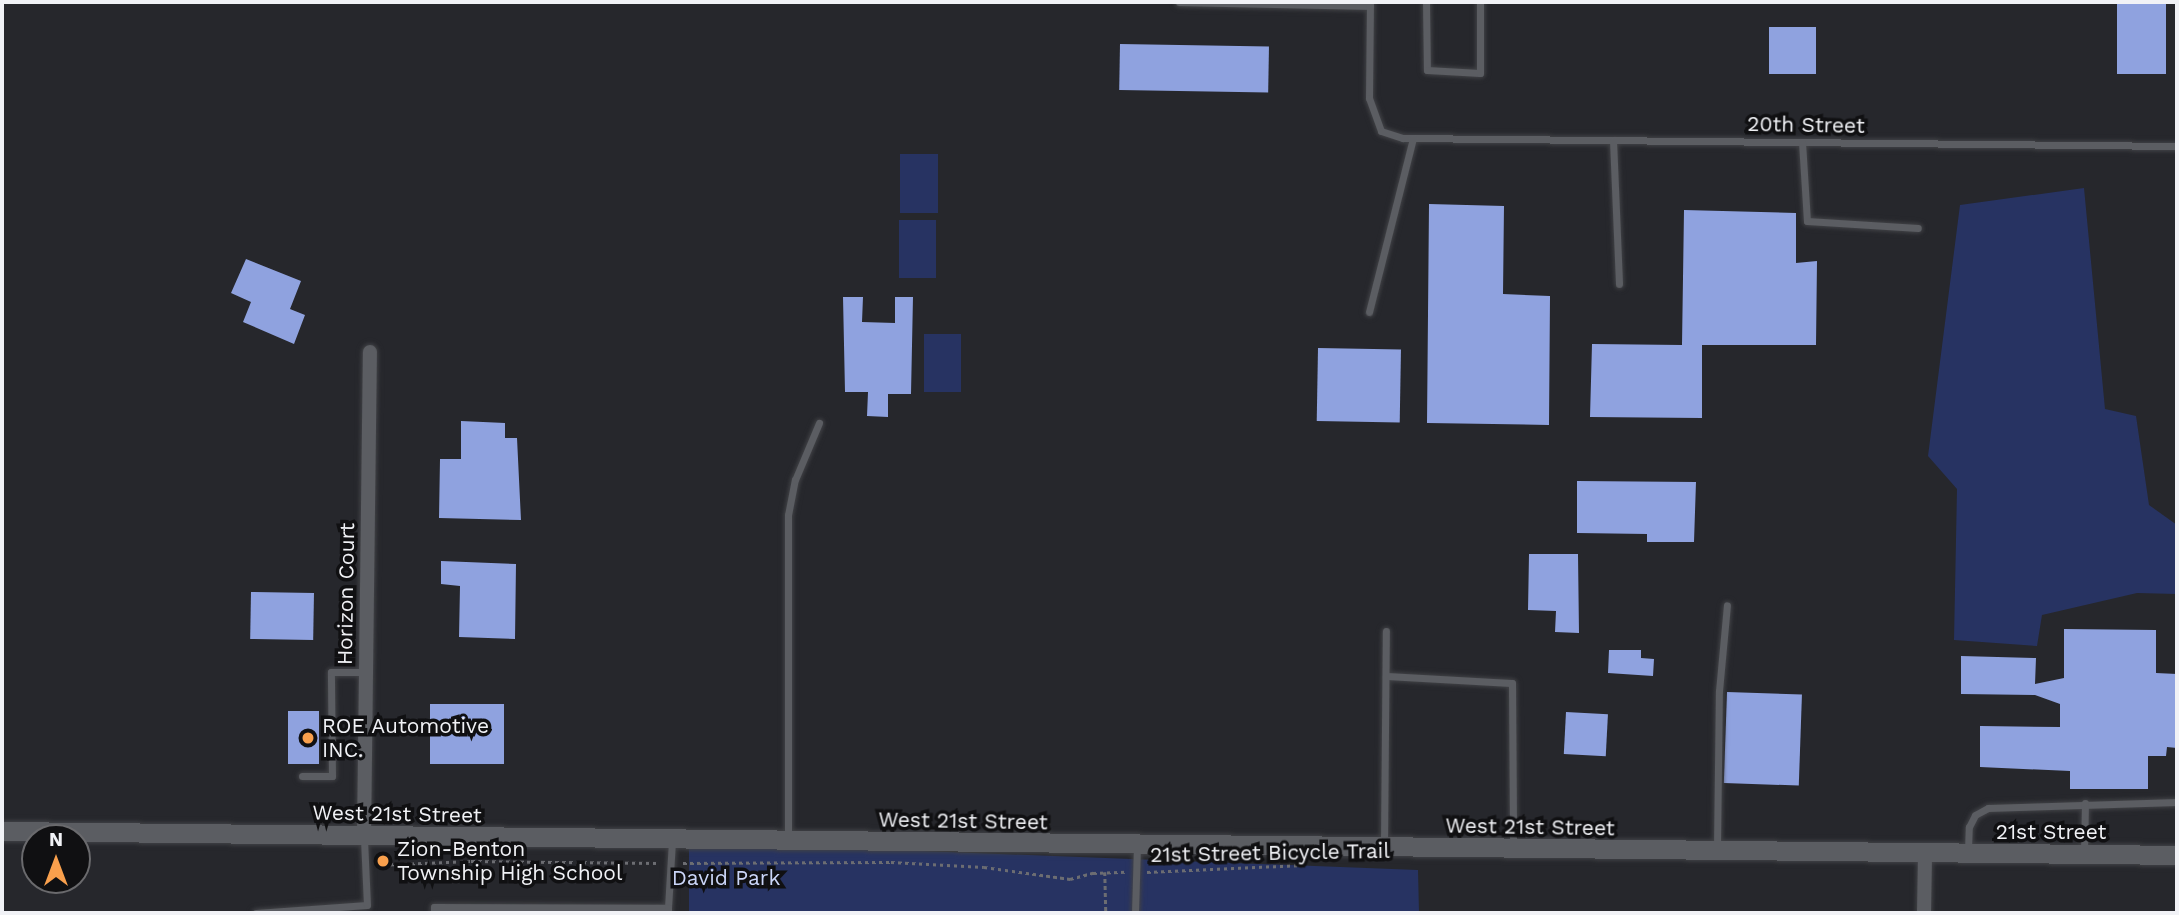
<!DOCTYPE html>
<style>
body{margin:0}
#map{position:relative;width:2179px;height:915px;overflow:hidden;background:#26272c;font-family:"Work Sans",sans-serif}
div>[style]{position:absolute}
[style*='--x']{left:calc(var(--x)*1px);top:calc(var(--y)*1px);width:calc(var(--w)*1px);rotate:calc(var(--a)*1deg)}
.green>*{inset:0;background:#273362;transform-origin:0 0}
.building>*{inset:0;background:#8fa2df;transform-origin:0 0}
.path>*{height:2.5px;margin-top:-1.25px;transform-origin:0;background:repeating-linear-gradient(90deg,#6c6d72 0 3.5px,transparent 0 7px)}
.roads{filter:drop-shadow(0 0 2px #414246) drop-shadow(0 0 2px #414246)}
.lane>*{height:7px;margin:-3.5px;padding:0 3.5px;transform-origin:3.5px;border-radius:3.5px;background:#5b5d62}
.street>*{height:14px;margin:-7px;padding:0 7px;transform-origin:7px;border-radius:7px;background:#5b5d62}
.secondary>*{height:19px;margin:-9.5px;padding:0 9.5px;transform-origin:9.5px;border-radius:9.5px;background:#5b5d62}
.dots>*{width:19px;height:19px;translate:-50% -50%;box-sizing:border-box;border:4px solid #101012;border-radius:50%}
span{translate:-50% -50%;white-space:nowrap;text-align:center;line-height:1.15;-webkit-text-stroke:7px #101012;paint-order:stroke}
.street-label{font-size:21px;color:#f1f2f6}
.poi-label{font-size:21px;color:#f1f2f6}
.left{translate:0 -50%;text-align:left}
.park-label{font-size:21px;color:#cbd6f8}
.frame{position:absolute;inset:0;border:4px solid #f1f2f6;pointer-events:none}
.north{position:absolute;left:21px;top:824px;width:70px;height:70px;box-sizing:border-box;background:#101012;border:2px solid #6a6a6d;border-radius:50%;rotate:0deg;font-size:19px;font-weight:700;line-height:28px;text-align:center;color:#f1f2f6}
.north::after{content:'';display:block;margin:auto;width:24px;height:32px;background:#f9a04d;clip-path:polygon(50% 0,100% 100%,50% 72%,0 100%)}
</style>
<div id="map">
<div class="green">
<div style="left:900px;top:154px;width:38px;height:59px"></div>
<div style="clip-path:polygon(2084px 188px,2105px 409px,2136px 416px,2149px 505px,2177px 525px,2177px 594px,2137px 593px,2042px 615px,2037px 646px,1954px 640px,1957px 489px,1928px 456px,1960px 205px)"></div>
<div style="left:899px;top:220px;width:37px;height:58px"></div>
<div style="left:924px;top:334px;width:37px;height:58px"></div>
<div style="clip-path:polygon(689px 842px,1418px 870px,1419px 913px,689px 913px)"></div>
</div>
<div class="building">
<div style="left:2117px;top:2px;width:49px;height:72px"></div>
<div style="left:1769px;top:27px;width:47px;height:47px"></div>
<div style="left:1120px;top:44px;width:149px;height:46px;rotate:1deg"></div>
<div style="clip-path:polygon(1429px 204px,1504px 206px,1503px 294px,1550px 296px,1549px 425px,1427px 423px)"></div>
<div style="clip-path:polygon(1684px 210px,1796px 213px,1796px 263px,1817px 261px,1816px 345px,1702px 345px,1702px 418px,1590px 417px,1592px 344px,1682px 345px)"></div>
<div style="clip-path:polygon(246px 259px,301px 281px,290px 309px,305px 315px,294px 344px,243px 322px,251px 302px,231px 293px)"></div>
<div style="clip-path:polygon(843px 297px,863px 297px,862px 322px,895px 323px,895px 297px,913px 297px,911px 394px,888px 394px,888px 417px,867px 416px,868px 392px,845px 392px)"></div>
<div style="left:1318px;top:348px;width:83px;height:73px;rotate:1deg"></div>
<div style="clip-path:polygon(461px 421px,505px 423px,505px 438px,517px 438px,521px 520px,439px 518px,440px 459px,461px 459px)"></div>
<div style="clip-path:polygon(1577px 481px,1696px 482px,1694px 542px,1647px 542px,1647px 534px,1577px 533px)"></div>
<div style="clip-path:polygon(1529px 554px,1578px 554px,1579px 633px,1555px 632px,1556px 611px,1528px 610px)"></div>
<div style="clip-path:polygon(441px 561px,516px 564px,515px 639px,459px 637px,460px 586px,441px 584px)"></div>
<div style="left:251px;top:592px;width:63px;height:47px;rotate:1deg"></div>
<div style="clip-path:polygon(2064px 629px,2156px 630px,2156px 673px,2177px 674px,2177px 748px,2167px 747px,2166px 756px,2148px 756px,2148px 789px,2070px 789px,2070px 771px,1980px 767px,1980px 726px,2060px 727px,2060px 704px,2035px 695px,1961px 694px,1961px 656px,2036px 658px,2035px 684px,2064px 678px)"></div>
<div style="clip-path:polygon(1609px 650px,1641px 650px,1641px 658px,1654px 659px,1653px 676px,1608px 673px)"></div>
<div style="left:1727px;top:692px;width:75px;height:91px;rotate:2deg"></div>
<div style="left:430px;top:704px;width:74px;height:60px"></div>
<div style="left:288px;top:711px;width:31px;height:53px"></div>
<div style="left:1566px;top:712px;width:42px;height:42px;rotate:3deg"></div>
</div>
<div class="path">
<div style="--x:683;--y:863;--w:208;--a:-0.3"></div>
<div style="--x:891;--y:862;--w:93;--a:3.1"></div>
<div style="--x:984;--y:867;--w:87;--a:7.9"></div>
<div style="--x:1070;--y:879;--w:24;--a:-15"></div>
<div style="--x:1093;--y:873;--w:33;--a:-2"></div>
<div style="--x:376;--y:865;--w:95;--a:-2.4"></div>
<div style="--x:471;--y:861;--w:188;--a:0.6"></div>
<div style="--x:1105;--y:872;--w:41;--a:88.6"></div>
<div style="--x:1147;--y:872;--w:157;--a:-2.6"></div>
</div>
<div class="roads">
<div class="lane">
<div style="--x:1179;--y:2;--w:191;--a:1.2"></div>
<div style="--x:1370;--y:2;--w:96;--a:90.6"></div>
<div style="--x:1369;--y:98;--w:35;--a:70"></div>
<div style="--x:1381;--y:131;--w:23;--a:18"></div>
<div style="--x:1403;--y:138;--w:774;--a:0.59"></div>
<div style="--x:1426;--y:2;--w:68;--a:89.2"></div>
<div style="--x:1427;--y:70;--w:53;--a:3.2"></div>
<div style="--x:1480;--y:73;--w:71;--a:-90"></div>
<div style="--x:1613;--y:140;--w:144;--a:87.6"></div>
<div style="--x:1802;--y:142;--w:79;--a:86.4"></div>
<div style="--x:1807;--y:221;--w:111;--a:3.6"></div>
<div style="--x:1369;--y:312;--w:179;--a:-75.8"></div>
<div style="--x:1386;--y:676;--w:126;--a:3.2"></div>
<div style="--x:1512;--y:683;--w:162;--a:89.6"></div>
<div style="--x:302;--y:776;--w:30;--a:0"></div>
<div style="--x:332;--y:776;--w:104;--a:-90.6"></div>
<div style="--x:331;--y:672;--w:35;--a:0"></div>
<div style="--x:788;--y:837;--w:322;--a:-90"></div>
<div style="--x:788;--y:515;--w:36;--a:-79"></div>
<div style="--x:795;--y:480;--w:62;--a:-67.2"></div>
<div style="--x:1384;--y:844;--w:213;--a:-89.5"></div>
<div style="--x:1717;--y:848;--w:157;--a:-89.3"></div>
<div style="--x:1719;--y:691;--w:86;--a:-84.7"></div>
<div style="--x:1968;--y:850;--w:23;--a:-88"></div>
<div style="--x:1969;--y:827;--w:13;--a:-63"></div>
<div style="--x:1975;--y:815;--w:15;--a:-28"></div>
<div style="--x:1988;--y:808;--w:189;--a:-1.8"></div>
<div style="--x:2084;--y:851;--w:48;--a:-88.8"></div>
<div style="--x:668;--y:908;--w:68;--a:-86.6"></div>
<div style="--x:256;--y:913;--w:111;--a:-4.1"></div>
<div style="--x:367;--y:905;--w:67;--a:-92.6"></div>
<div style="--x:434;--y:913;--w:6;--a:-90"></div>
<div style="--x:434;--y:907;--w:234;--a:0.2"></div>
<div style="--x:668;--y:908;--w:5;--a:90"></div>
<div style="--x:1135;--y:913;--w:68;--a:-88.3"></div>
</div>
<div class="street">
<div style="--x:364;--y:836;--w:484;--a:-89.3"></div>
<div style="--x:1924;--y:913;--w:59;--a:-89"></div>
</div>
<div class="secondary">
<div style="--x:2;--y:831;--w:2175;--a:0.63"></div>
</div>
</div>
<div class="dots">
<div style="left:308px;top:738px;background:#f9a04d"></div>
<div style="left:383px;top:861px;background:#f9a04d"></div>
</div>
<div class="street-label">
<span style="left:1806px;top:125px;rotate:1deg">20th Street</span>
<span style="left:346px;top:594px;rotate:-89deg">Horizon Court</span>
<span style="left:397px;top:814px;rotate:1deg">West 21st Street</span>
<span style="left:963px;top:821px;rotate:1deg">West 21st Street</span>
<span style="left:1530px;top:827px;rotate:1deg">West 21st Street</span>
<span style="left:2051px;top:832px">21st Street</span>
<span style="left:1270px;top:853px;rotate:-1deg">21st Street Bicycle Trail</span>
</div>
<div class="poi-label">
<span class="left" style="left:322px;top:738px">ROE Automotive<br>INC.</span>
<span class="left" style="left:397px;top:861px">Zion-Benton<br>Township High School</span>
</div>
<div class="park-label">
<span style="left:726px;top:878px">David Park</span>
</div>
<div class="frame"></div>
<div class="north">N</div>
</div>
